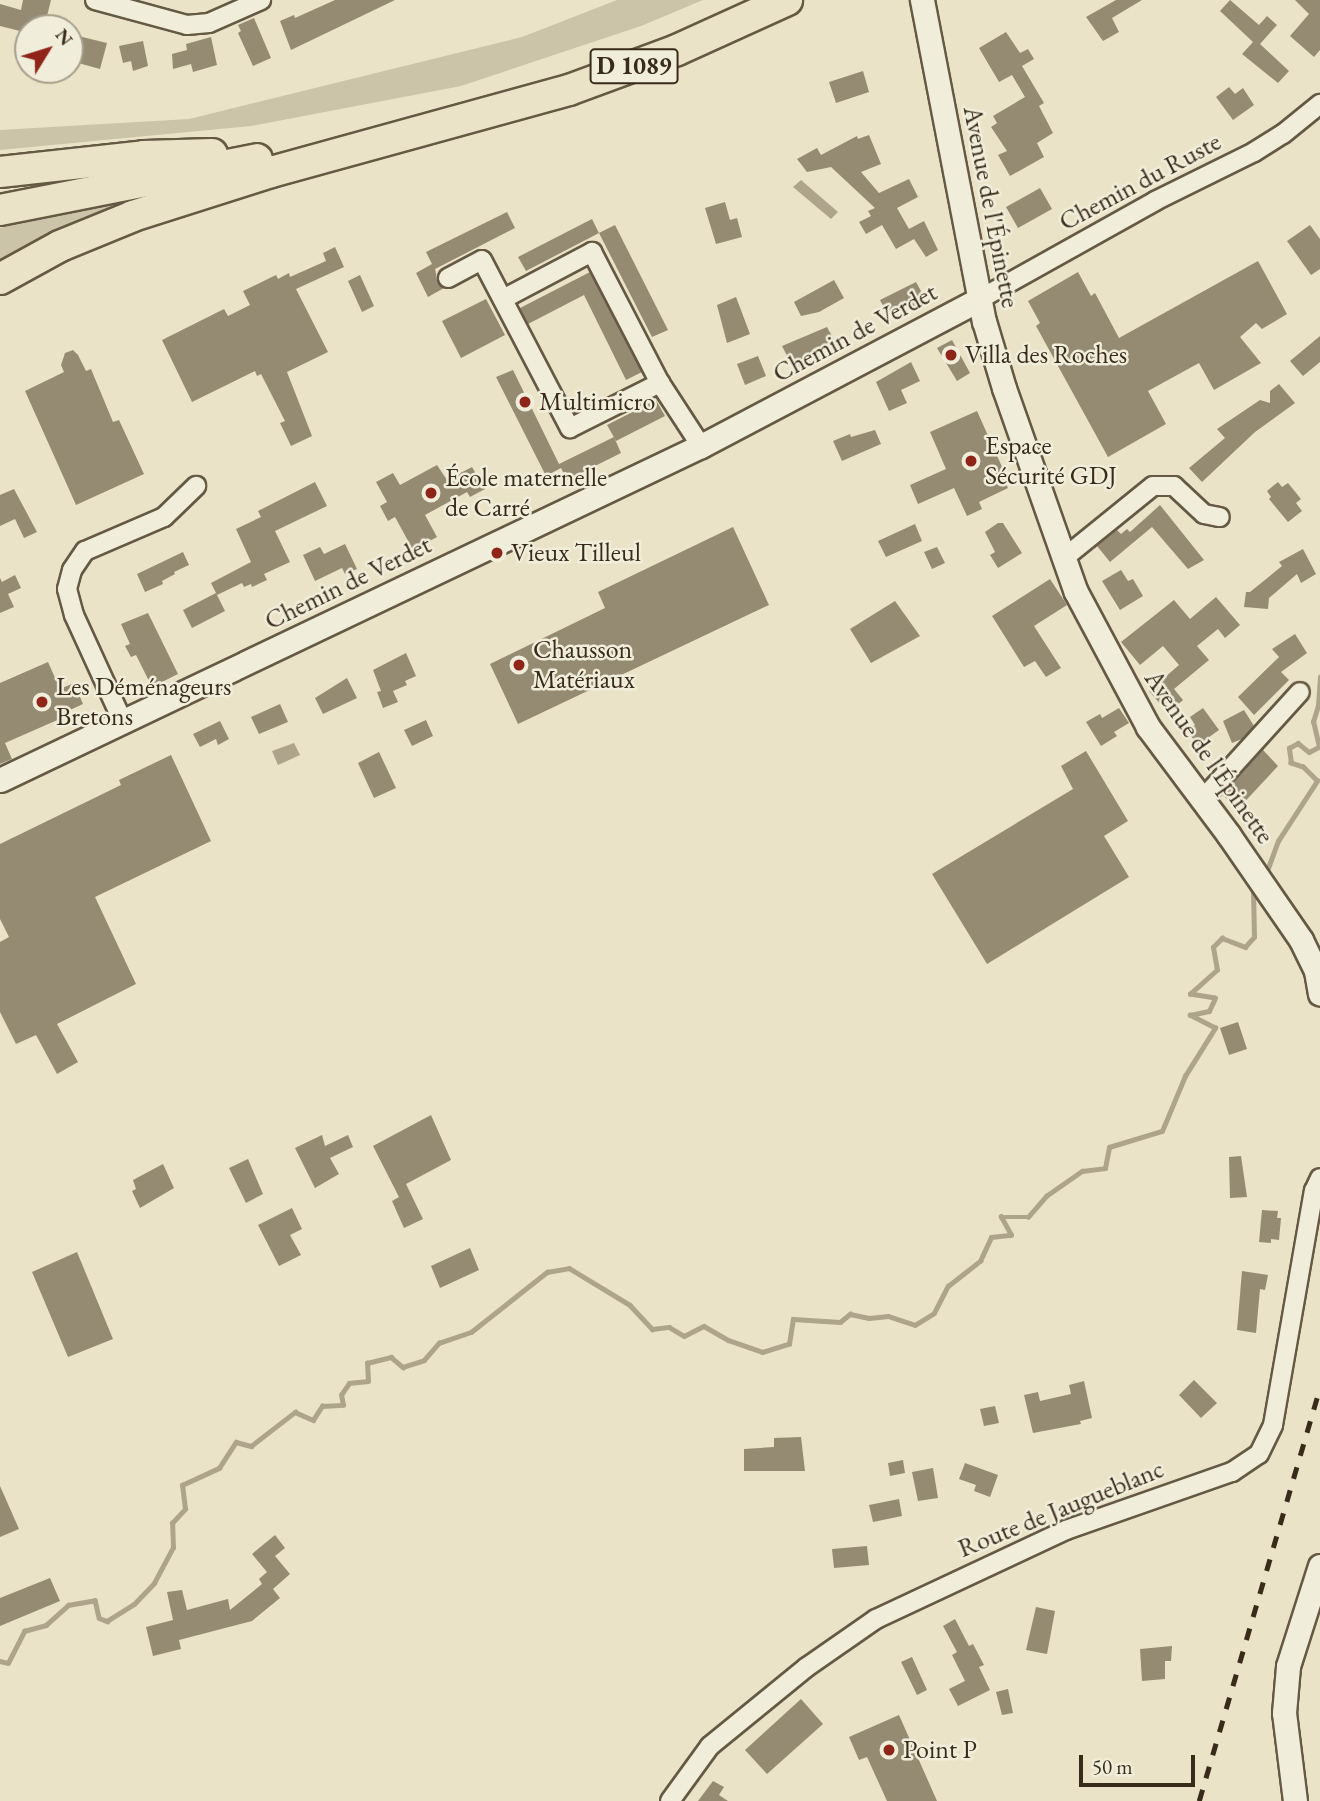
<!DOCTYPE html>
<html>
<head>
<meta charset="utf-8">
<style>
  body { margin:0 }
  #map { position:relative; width:1320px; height:1801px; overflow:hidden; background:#eae3c7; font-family:"EB Garamond",serif }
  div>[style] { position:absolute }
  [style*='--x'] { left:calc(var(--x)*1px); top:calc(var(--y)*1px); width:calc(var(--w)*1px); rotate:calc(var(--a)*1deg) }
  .green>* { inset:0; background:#ccc4a9 }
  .water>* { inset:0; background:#aea48c }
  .stream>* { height:4.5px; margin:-2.25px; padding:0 2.25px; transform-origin:2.25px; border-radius:2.25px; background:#aea48c }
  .building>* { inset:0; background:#958b73 }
  .roads { filter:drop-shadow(2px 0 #655944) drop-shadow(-2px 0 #655944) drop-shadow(0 2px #655944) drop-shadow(0 -2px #655944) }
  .minor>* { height:18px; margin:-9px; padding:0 9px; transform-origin:9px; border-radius:9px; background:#f1eddb }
  .tertiary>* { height:23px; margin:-11.5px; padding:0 11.5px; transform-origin:11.5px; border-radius:11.5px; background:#f1eddb }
  .trunk>* { height:30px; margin:-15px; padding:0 15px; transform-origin:15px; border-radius:15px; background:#eae3c7 }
  .rail>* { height:4.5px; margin-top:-2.25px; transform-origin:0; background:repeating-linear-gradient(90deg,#392b19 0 12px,transparent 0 24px) }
  .dots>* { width:19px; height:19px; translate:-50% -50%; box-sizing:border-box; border:4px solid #f1eddb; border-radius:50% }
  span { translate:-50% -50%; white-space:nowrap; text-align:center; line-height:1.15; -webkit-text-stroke:5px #f1eddb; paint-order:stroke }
  .shield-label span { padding:2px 5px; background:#f1eddb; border:2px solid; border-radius:5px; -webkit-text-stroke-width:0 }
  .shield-label { font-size:24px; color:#392b19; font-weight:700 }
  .street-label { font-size:26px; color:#392b19 }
  .poi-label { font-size:26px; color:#392b19 }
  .left { translate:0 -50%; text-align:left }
  .north { position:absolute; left:14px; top:14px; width:70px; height:70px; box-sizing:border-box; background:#f1eddb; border:2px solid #a79f8d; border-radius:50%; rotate:52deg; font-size:19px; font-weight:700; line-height:28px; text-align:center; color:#392b19 }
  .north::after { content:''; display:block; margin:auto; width:24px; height:32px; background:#8f2418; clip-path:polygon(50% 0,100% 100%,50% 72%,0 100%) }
  .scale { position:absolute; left:1079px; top:1755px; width:116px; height:32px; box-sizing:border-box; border:4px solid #392b19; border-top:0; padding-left:9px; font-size:21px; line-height:24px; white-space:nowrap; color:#392b19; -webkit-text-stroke:5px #f1eddb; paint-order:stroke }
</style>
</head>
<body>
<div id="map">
  <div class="green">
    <i style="clip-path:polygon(617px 0,703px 0,641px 26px,461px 86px,251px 126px,0 150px,0 130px,189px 119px,522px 37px)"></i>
    <i style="clip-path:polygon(129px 194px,132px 205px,0 271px,0 228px)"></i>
  </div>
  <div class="water">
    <i style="clip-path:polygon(801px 180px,838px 212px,831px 219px,793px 187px)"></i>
    <i style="clip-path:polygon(294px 743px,300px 755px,278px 765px,272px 751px)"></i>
  </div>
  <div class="stream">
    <i style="--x:1267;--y:871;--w:32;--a:-70"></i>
    <i style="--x:1278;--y:841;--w:72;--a:-57"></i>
    <i style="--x:1317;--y:781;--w:20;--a:-135"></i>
    <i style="--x:1303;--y:767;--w:13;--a:-162"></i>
    <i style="--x:1291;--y:763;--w:15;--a:-98"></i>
    <i style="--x:1289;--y:748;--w:10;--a:-29"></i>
    <i style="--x:1298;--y:743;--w:14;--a:39"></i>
    <i style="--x:1309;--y:752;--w:11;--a:-27"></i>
    <i style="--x:1319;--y:747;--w:26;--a:-103"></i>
    <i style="--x:1313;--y:722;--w:17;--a:-73"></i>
    <i style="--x:1318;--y:706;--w:29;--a:-86"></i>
    <i style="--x:0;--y:1661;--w:8;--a:14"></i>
    <i style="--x:8;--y:1663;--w:36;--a:-63"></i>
    <i style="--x:24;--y:1631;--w:23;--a:-15"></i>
    <i style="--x:46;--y:1625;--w:30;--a:-42"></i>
    <i style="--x:68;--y:1605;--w:27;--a:-10"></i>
    <i style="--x:95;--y:1600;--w:18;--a:77"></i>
    <i style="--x:99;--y:1618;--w:9;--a:21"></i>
    <i style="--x:107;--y:1621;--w:32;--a:-32"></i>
    <i style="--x:134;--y:1604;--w:29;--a:-46"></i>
    <i style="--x:154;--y:1583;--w:40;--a:-62"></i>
    <i style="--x:173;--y:1548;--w:25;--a:-92"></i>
    <i style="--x:172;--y:1523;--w:19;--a:-47"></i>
    <i style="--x:185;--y:1509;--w:24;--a:-97"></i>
    <i style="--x:182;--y:1485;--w:41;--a:-24.7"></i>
    <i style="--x:219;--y:1468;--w:31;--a:-57"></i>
    <i style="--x:236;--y:1442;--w:16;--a:15"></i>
    <i style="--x:251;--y:1446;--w:56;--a:-37.7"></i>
    <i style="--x:295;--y:1412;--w:20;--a:24"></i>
    <i style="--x:313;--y:1420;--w:17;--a:-57"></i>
    <i style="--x:322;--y:1406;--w:21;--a:-3"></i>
    <i style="--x:343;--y:1405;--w:10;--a:-101"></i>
    <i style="--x:341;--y:1395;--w:14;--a:-56"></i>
    <i style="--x:349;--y:1383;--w:19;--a:-6"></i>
    <i style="--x:368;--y:1381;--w:18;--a:-93"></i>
    <i style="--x:367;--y:1363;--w:25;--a:-14"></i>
    <i style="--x:391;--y:1357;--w:16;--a:40"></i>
    <i style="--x:403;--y:1367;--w:22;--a:-18"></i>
    <i style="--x:424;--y:1360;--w:23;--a:-49"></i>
    <i style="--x:439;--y:1343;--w:34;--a:-19"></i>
    <i style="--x:471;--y:1332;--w:97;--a:-38.3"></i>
    <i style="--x:547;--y:1272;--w:22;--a:-10"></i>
    <i style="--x:569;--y:1268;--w:71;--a:31.2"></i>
    <i style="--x:630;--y:1305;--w:33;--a:47"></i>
    <i style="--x:652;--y:1329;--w:17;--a:-7"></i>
    <i style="--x:669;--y:1327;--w:17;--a:31"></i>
    <i style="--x:684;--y:1336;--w:22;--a:-27"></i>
    <i style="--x:704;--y:1326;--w:28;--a:30"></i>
    <i style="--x:728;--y:1340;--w:36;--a:19"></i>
    <i style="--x:762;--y:1352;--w:28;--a:-17"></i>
    <i style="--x:789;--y:1344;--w:25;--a:-81"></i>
    <i style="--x:793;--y:1319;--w:47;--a:3.7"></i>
    <i style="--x:840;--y:1322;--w:13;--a:-39"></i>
    <i style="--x:850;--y:1314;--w:19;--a:12"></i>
    <i style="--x:869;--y:1318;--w:19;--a:-6"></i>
    <i style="--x:888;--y:1316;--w:28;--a:18"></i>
    <i style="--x:915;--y:1325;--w:22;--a:-32"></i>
    <i style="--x:934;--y:1313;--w:30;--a:-63"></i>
    <i style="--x:948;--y:1286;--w:41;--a:-38"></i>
    <i style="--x:980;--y:1261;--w:26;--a:-65"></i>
    <i style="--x:991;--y:1237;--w:20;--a:-6"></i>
    <i style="--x:1011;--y:1235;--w:21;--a:-119"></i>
    <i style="--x:1001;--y:1217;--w:27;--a:0"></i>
    <i style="--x:1028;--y:1217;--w:28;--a:-49"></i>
    <i style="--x:1046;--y:1196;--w:44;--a:-34.8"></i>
    <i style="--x:1082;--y:1171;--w:23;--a:-7"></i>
    <i style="--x:1105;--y:1168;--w:21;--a:-79"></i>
    <i style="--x:1109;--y:1147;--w:55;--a:-16.8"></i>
    <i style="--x:1162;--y:1131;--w:60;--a:-67.3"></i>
    <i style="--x:1185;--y:1076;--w:57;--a:-58"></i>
    <i style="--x:1215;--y:1028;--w:28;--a:-153"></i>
    <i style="--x:1190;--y:1015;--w:19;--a:-12"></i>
    <i style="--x:1209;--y:1011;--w:14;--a:-65"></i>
    <i style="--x:1215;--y:998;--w:25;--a:-171"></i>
    <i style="--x:1190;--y:994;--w:36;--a:-42"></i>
    <i style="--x:1217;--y:970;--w:23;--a:-100"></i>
    <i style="--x:1213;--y:947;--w:13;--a:-45"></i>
    <i style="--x:1222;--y:938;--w:25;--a:21"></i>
    <i style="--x:1245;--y:947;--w:13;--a:-48"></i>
    <i style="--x:1254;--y:937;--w:47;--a:-91.2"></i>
  </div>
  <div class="building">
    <i style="clip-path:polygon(23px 0,51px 0,44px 28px,28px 28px,28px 33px,0 26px,0 4px,21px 10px)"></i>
    <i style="clip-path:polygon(335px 0,395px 0,291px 50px,280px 21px,294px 15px,295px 18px)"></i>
    <i style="clip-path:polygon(1116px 0,1142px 0,1112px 18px,1119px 32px,1103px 41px,1086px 17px)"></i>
    <i style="clip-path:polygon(1230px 0,1259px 25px,1267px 16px,1277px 25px,1260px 44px,1289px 71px,1278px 83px,1242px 54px,1253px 42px,1220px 11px)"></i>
    <i style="clip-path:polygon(1295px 0,1320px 0,1320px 50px,1314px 57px,1290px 36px,1309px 14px)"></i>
    <i style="clip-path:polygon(254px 18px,271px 58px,253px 66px,238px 33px,241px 31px,238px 25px)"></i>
    <i style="clip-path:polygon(1006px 32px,1020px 53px,1028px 49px,1034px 59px,1022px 66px,1044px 103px,1039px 106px,1053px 133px,1037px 143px,1044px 157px,1010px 176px,998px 155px,1007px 151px,991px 127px,997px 123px,993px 116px,1025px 97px,1012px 75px,999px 82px,979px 48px)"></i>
    <i style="clip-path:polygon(70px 34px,107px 43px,100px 69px,71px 61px)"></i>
    <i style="clip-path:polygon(211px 37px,217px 65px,193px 72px,191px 64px,173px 69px,172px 54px,187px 50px,186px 44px)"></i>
    <i style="clip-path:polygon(143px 41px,148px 66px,133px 71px,131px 61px,123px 63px,119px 46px)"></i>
    <i style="clip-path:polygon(863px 71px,869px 92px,836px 103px,829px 82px)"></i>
    <i style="clip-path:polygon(1229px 87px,1235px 94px,1243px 88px,1254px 105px,1233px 120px,1216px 97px)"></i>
    <i style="clip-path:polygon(869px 135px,881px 164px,861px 172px,879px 193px,909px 179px,918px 197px,897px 208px,909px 229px,924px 221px,938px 250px,926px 257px,914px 239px,896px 249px,882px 225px,866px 234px,859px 222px,871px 216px,868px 211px,875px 208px,831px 167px,807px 172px,797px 159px,817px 148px,821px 155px,857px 136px,858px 139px)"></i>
    <i style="clip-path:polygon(1040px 188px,1052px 209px,1018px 228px,1006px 207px)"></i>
    <i style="clip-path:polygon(725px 202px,730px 220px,737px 218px,742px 237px,716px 244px,705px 208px)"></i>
    <i style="clip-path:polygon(507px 212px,515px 228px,435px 269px,438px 283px,444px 288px,428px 297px,416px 273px,432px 264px,426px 252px)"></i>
    <i style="clip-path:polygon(592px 219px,599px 233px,526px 271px,518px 257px)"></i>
    <i style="clip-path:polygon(615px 225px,668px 330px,652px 337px,599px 233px)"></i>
    <i style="clip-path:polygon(1310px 225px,1320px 239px,1320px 269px,1311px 275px,1287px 241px)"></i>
    <i style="clip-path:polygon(335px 247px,344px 267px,296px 289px,328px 352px,287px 372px,312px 436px,291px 446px,280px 423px,285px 421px,261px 374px,257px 376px,255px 371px,192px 402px,162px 340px,224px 309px,228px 316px,250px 305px,243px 291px,276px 275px,278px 279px,289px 273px,290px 277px,326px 261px,323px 253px)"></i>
    <i style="clip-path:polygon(1258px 261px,1287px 314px,1262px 329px,1256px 323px,1240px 337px,1261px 363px,1214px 390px,1199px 363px,1148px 391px,1166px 424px,1108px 457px,1036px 326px,1040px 323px,1028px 301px,1078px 272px,1091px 296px,1095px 293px,1119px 338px)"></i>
    <i style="clip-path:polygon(590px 272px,642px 372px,626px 380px,584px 295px,528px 324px,520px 308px)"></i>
    <i style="clip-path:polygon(360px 275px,374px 306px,362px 312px,348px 281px)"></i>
    <i style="clip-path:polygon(834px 280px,844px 298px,819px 312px,801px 316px,794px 302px)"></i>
    <i style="clip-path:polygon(916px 282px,927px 302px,912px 309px,909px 305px,888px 315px,880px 300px)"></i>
    <i style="clip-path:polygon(736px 297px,750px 334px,727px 343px,717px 305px)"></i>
    <i style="clip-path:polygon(486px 299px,505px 335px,461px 358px,442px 321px)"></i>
    <i style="clip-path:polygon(827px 327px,838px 347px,795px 371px,782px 346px)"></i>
    <i style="clip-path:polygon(1320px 336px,1320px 362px,1303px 376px,1290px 361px)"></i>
    <i style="clip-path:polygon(952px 340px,970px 373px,957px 381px,937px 348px)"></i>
    <i style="clip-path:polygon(73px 350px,78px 355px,86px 371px,91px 369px,113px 422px,119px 420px,144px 474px,76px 505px,25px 391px,64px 372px,61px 365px,65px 353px)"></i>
    <i style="clip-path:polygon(758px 356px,766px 376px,745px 385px,737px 364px)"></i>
    <i style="clip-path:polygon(911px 362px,920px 381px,901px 390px,907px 403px,889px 411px,876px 382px)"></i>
    <i style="clip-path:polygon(513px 370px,559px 464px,614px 437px,621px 453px,567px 480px,561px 468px,546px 476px,496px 377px)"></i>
    <i style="clip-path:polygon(1279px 384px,1295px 403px,1255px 432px,1202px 482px,1189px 468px,1225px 438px,1217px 429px,1260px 400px,1270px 403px,1270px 391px)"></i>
    <i style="clip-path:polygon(656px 400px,665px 416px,616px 441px,607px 425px)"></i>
    <i style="clip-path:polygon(977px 411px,1003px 469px,1000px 471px,1008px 488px,979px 502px,982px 509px,967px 516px,954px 488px,918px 504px,910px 485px,946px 469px,930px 432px)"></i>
    <i style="clip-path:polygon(875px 430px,881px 444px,842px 461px,833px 441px,850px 434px,851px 437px)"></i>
    <i style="clip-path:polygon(437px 465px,447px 480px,472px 467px,485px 489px,470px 497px,467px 492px,425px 515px,437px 537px,413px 550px,395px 517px,388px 521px,380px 506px,387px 502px,376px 482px,393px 473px,400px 485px)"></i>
    <i style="clip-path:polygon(315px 482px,327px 506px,275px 531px,290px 562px,264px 574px,267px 580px,252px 587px,251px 584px,244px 587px,242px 583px,217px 595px,211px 583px,251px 562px,236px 529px,261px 517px,258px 511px)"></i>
    <i style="clip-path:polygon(1278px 482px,1282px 487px,1288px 483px,1301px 499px,1296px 503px,1302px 511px,1288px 522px,1269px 499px,1271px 497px,1267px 491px)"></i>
    <i style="clip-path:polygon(14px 489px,37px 532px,24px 538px,15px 519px,0 526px,0 495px)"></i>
    <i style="clip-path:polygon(1160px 505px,1204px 560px,1188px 569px,1152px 527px,1110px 562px,1097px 546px,1117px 530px,1121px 534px,1127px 529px,1130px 532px)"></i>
    <i style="clip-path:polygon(998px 523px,1003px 523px,1022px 553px,998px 568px,990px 555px,995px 552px,985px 532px)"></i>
    <i style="clip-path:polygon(915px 524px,922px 541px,886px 557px,878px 541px)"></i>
    <i style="clip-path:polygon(733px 527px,769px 605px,518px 724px,490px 664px,605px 608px,598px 592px)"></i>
    <i style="clip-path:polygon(345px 544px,357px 569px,345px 574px,342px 568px,315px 581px,303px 555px,320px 547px,324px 554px)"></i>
    <i style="clip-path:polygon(937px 547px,945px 563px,932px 569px,924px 552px)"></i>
    <i style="clip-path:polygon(1303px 549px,1316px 574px,1301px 583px,1297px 574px,1269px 598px,1268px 609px,1244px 607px,1246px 592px,1250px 592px,1282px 566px,1279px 562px)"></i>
    <i style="clip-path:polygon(183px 552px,189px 565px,174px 572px,175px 574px,162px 581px,163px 584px,145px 592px,137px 574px)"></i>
    <i style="clip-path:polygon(1121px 570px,1128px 581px,1133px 579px,1143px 596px,1120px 610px,1102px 581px)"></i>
    <i style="clip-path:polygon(15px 575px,21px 588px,8px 594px,14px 607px,0 613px,0 578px,2px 582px)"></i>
    <i style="clip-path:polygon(1050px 579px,1067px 605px,1034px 626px,1061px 668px,1046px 677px,1035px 661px,1024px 667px,992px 616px)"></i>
    <i style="clip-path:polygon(216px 593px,225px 611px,192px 628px,183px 610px)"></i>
    <i style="clip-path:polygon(1216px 597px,1240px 625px,1225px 638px,1218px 629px,1197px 646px,1209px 660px,1174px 689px,1183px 700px,1168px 713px,1149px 691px,1179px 665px,1163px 646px,1140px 665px,1121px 642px,1174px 600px,1190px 619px)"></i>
    <i style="clip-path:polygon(895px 601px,920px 636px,871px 663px,850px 629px)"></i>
    <i style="clip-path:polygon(148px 613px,178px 674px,152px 687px,136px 655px,131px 657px,125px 646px,130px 644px,121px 624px)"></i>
    <i style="clip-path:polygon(1295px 634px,1307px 653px,1281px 672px,1289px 680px,1254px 715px,1238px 697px,1279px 657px,1272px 649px)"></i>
    <i style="clip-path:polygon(406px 653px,416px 676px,405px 681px,407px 685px,393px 691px,398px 702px,383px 708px,377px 692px,381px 691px,373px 670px)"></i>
    <i style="clip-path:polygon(48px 662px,60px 689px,74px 683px,83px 704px,70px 710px,71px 714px,5px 743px,12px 759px,0 764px,0 683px)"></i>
    <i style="clip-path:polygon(347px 678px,357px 698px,323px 714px,315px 698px)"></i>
    <i style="clip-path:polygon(280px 704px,288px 722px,259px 734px,251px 717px)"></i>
    <i style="clip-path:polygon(1119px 708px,1129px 723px,1114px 732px,1117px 736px,1101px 746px,1086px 722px,1100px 714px,1102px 718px)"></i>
    <i style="clip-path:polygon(1203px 708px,1219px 730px,1198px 745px,1187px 731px,1195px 725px,1190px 717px)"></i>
    <i style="clip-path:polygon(1244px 710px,1254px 726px,1242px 739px,1232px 743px,1223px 721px)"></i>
    <i style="clip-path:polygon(426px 720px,433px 736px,412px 746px,404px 730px)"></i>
    <i style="clip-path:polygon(220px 721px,229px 739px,218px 745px,216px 739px,200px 747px,193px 734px)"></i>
    <i style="clip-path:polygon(1263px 750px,1278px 766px,1237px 810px,1222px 794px)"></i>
    <i style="clip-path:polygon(1086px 751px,1128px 821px,1104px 836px,1129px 877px,987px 964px,932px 874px,1073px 789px,1061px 766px)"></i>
    <i style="clip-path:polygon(379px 752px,396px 788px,374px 798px,358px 763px)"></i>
    <i style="clip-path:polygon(171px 755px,211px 841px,95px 897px,136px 984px,57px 1024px,78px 1062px,57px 1074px,36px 1035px,16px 1044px,0 1012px,0 942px,9px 937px,0 919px,0 844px,121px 785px,119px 780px)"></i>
    <i style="clip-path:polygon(1238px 1022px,1247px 1049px,1229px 1055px,1220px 1028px)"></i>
    <i style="clip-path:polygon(431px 1115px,451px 1160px,406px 1184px,423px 1219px,404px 1228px,392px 1201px,399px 1197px,373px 1146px)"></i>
    <i style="clip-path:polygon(322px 1135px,325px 1146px,348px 1135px,353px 1147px,330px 1158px,339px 1174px,315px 1188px,295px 1148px)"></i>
    <i style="clip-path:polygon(1241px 1156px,1247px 1197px,1230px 1198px,1229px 1157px)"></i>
    <i style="clip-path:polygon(248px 1159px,263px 1194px,246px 1203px,229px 1168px)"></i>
    <i style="clip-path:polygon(163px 1164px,174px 1188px,140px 1208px,132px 1191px,136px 1189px,133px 1180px)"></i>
    <i style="clip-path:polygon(292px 1208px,302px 1229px,290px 1235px,301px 1255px,279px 1266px,258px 1225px)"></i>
    <i style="clip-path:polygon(1262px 1210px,1278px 1211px,1277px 1218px,1281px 1218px,1279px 1240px,1271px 1239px,1271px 1243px,1259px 1242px)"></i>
    <i style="clip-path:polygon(470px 1248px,479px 1270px,440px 1288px,431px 1266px)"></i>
    <i style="clip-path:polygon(77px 1252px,113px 1339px,68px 1357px,32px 1272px)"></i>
    <i style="clip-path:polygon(1242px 1271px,1268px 1275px,1265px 1290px,1260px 1289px,1256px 1333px,1237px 1330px)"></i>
    <i style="clip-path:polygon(1194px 1380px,1217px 1403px,1201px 1418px,1179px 1395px)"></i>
    <i style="clip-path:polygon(1084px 1381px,1092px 1418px,1080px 1421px,1081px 1424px,1033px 1433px,1024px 1395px,1038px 1392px,1040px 1401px,1071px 1394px,1069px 1385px)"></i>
    <i style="clip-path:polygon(995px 1406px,999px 1423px,984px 1426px,980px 1409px)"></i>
    <i style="clip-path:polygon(801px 1437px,805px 1471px,744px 1471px,744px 1449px,774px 1447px,774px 1438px)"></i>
    <i style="clip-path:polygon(903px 1460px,905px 1473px,890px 1476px,888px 1463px)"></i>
    <i style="clip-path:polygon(965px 1463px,998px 1475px,990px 1497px,974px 1491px,976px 1485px,959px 1479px)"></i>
    <i style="clip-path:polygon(933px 1468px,938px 1498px,918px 1501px,912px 1472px)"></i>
    <i style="clip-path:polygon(0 1486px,19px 1529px,0 1537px)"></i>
    <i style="clip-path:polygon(899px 1499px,902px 1516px,873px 1522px,869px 1505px)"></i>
    <i style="clip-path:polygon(275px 1535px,285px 1548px,275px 1556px,290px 1574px,273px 1589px,280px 1598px,252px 1621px,179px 1640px,181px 1649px,153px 1656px,146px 1627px,173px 1620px,167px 1592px,182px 1590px,187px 1610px,228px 1599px,230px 1610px,262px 1584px,259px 1579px,267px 1572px,252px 1554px)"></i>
    <i style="clip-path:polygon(867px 1546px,869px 1565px,834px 1568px,832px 1549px)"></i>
    <i style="clip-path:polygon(50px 1578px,60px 1601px,0 1626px,0 1598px)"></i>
    <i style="clip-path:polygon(1036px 1607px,1055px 1611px,1047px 1654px,1026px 1650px)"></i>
    <i style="clip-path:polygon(955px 1619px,969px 1646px,973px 1644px,984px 1665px,979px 1667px,990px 1690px,958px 1706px,949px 1689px,965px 1681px,952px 1655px,957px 1652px,943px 1626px)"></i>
    <i style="clip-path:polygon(1172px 1646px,1171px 1661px,1165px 1661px,1165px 1679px,1142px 1681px,1140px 1649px)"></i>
    <i style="clip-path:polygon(912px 1657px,927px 1690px,917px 1695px,901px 1662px)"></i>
    <i style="clip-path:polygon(1008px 1689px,1013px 1713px,1002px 1715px,996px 1692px)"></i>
    <i style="clip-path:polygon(801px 1699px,823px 1724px,767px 1774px,745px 1750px)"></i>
    <i style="clip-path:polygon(899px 1715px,937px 1801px,887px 1801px,867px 1757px,859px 1760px,849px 1737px)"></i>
    <i style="clip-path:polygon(713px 1781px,724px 1787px,719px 1795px,728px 1801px,698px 1801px)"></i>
  </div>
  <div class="roads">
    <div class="minor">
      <i style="--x:95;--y:0;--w:95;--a:15.2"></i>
      <i style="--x:187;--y:25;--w:22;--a:-5"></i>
      <i style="--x:209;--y:23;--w:57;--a:-23.9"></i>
      <i style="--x:448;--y:278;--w:38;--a:-28"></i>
      <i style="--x:482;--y:260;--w:190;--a:62.4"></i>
      <i style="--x:570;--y:428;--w:101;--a:-26.6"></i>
      <i style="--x:503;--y:299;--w:101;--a:-27.8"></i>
      <i style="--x:592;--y:252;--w:148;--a:62.6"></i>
      <i style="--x:660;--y:383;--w:75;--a:56.9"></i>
      <i style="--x:980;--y:299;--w:201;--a:-29.2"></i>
      <i style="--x:1155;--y:201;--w:110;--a:-26.3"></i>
      <i style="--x:1254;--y:152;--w:34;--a:-32"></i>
      <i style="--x:1283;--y:134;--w:48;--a:-39"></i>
      <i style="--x:1064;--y:558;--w:114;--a:-39"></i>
      <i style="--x:1153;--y:486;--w:21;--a:0"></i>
      <i style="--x:1174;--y:486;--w:41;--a:43"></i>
      <i style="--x:1204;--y:514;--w:16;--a:11"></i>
      <i style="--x:123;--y:722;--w:118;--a:-114.6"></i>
      <i style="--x:74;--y:615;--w:27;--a:-105"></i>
      <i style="--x:67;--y:589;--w:20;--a:-75"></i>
      <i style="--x:72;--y:570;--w:23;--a:-56"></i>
      <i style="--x:85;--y:551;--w:86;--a:-23.3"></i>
      <i style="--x:164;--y:517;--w:45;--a:-44.1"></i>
      <i style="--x:1201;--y:801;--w:147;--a:-47.8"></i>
      <i style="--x:670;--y:1801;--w:68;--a:-54"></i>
      <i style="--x:710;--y:1746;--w:125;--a:-39.2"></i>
      <i style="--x:807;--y:1667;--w:84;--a:-34.8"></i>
      <i style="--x:876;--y:1619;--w:210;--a:-25.1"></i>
      <i style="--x:1066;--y:1530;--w:176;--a:-19.3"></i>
      <i style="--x:1232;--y:1472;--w:32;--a:-34"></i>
      <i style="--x:1259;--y:1454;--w:32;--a:-64"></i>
      <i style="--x:1273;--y:1425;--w:238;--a:-80.1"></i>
      <i style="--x:1314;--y:1191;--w:14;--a:-65"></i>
    </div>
    <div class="tertiary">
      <i style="--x:922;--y:0;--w:327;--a:79.1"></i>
      <i style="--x:984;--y:321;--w:70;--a:73.4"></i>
      <i style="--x:1004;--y:388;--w:216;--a:70.6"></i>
      <i style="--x:1076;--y:592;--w:153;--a:61.9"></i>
      <i style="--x:1148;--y:727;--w:134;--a:53.2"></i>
      <i style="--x:1228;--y:834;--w:129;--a:55.4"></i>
      <i style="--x:1301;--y:940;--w:34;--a:64"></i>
      <i style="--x:1316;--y:971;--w:23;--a:80"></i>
      <i style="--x:0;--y:780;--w:777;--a:-25.48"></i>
      <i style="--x:701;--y:446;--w:315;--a:-27.8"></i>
      <i style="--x:1295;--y:1801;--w:89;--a:-97.1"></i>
      <i style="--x:1284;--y:1713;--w:47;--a:-85.1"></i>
      <i style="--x:1288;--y:1666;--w:105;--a:-72.3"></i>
    </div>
    <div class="trunk">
      <i style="--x:0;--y:172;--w:145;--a:-6.3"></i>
      <i style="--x:144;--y:156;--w:68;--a:-1.7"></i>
      <i style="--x:0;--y:210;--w:262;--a:-11.2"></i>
      <i style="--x:0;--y:279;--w:68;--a:-28.8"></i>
      <i style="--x:60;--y:246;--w:79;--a:-22.3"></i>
      <i style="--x:133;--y:216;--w:145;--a:-17.7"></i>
      <i style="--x:271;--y:172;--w:309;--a:-15.4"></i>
      <i style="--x:569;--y:90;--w:115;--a:-20.3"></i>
      <i style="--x:677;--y:50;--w:121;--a:-24.4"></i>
    </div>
  </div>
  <div class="rail">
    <i style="--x:1199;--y:1801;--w:432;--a:-73.7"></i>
  </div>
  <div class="dots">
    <i style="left:951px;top:355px;background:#8f2418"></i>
    <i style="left:525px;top:402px;background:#8f2418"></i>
    <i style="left:971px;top:461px;background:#8f2418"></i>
    <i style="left:431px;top:493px;background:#8f2418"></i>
    <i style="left:497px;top:553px;background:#8f2418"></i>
    <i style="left:519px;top:665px;background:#8f2418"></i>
    <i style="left:42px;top:702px;background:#8f2418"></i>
    <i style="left:889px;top:1750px;background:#8f2418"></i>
  </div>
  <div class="shield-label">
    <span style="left:634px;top:66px">D 1089</span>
  </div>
  <div class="street-label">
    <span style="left:1140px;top:182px;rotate:-28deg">Chemin du Ruste</span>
    <span style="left:991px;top:207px;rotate:79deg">Avenue de l'Épinette</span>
    <span style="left:855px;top:333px;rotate:-28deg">Chemin de Verdet</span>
    <span style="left:348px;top:583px;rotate:-26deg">Chemin de Verdet</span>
    <span style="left:1209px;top:757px;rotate:55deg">Avenue de l'Épinette</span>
    <span style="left:1061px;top:1509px;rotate:-22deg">Route de Jaugueblanc</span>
  </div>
  <div class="poi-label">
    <span class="left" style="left:965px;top:355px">Villa des Roches</span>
    <span class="left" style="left:539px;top:402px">Multimicro</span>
    <span class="left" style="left:985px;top:461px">Espace<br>Sécurité GDJ</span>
    <span class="left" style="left:445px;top:493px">École maternelle<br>de Carré</span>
    <span class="left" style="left:511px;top:553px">Vieux Tilleul</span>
    <span class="left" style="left:533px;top:665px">Chausson<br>Matériaux</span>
    <span class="left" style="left:56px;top:702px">Les Déménageurs<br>Bretons</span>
    <span class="left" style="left:903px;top:1750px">Point P</span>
  </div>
  <div class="north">N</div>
  <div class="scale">50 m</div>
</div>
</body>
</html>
